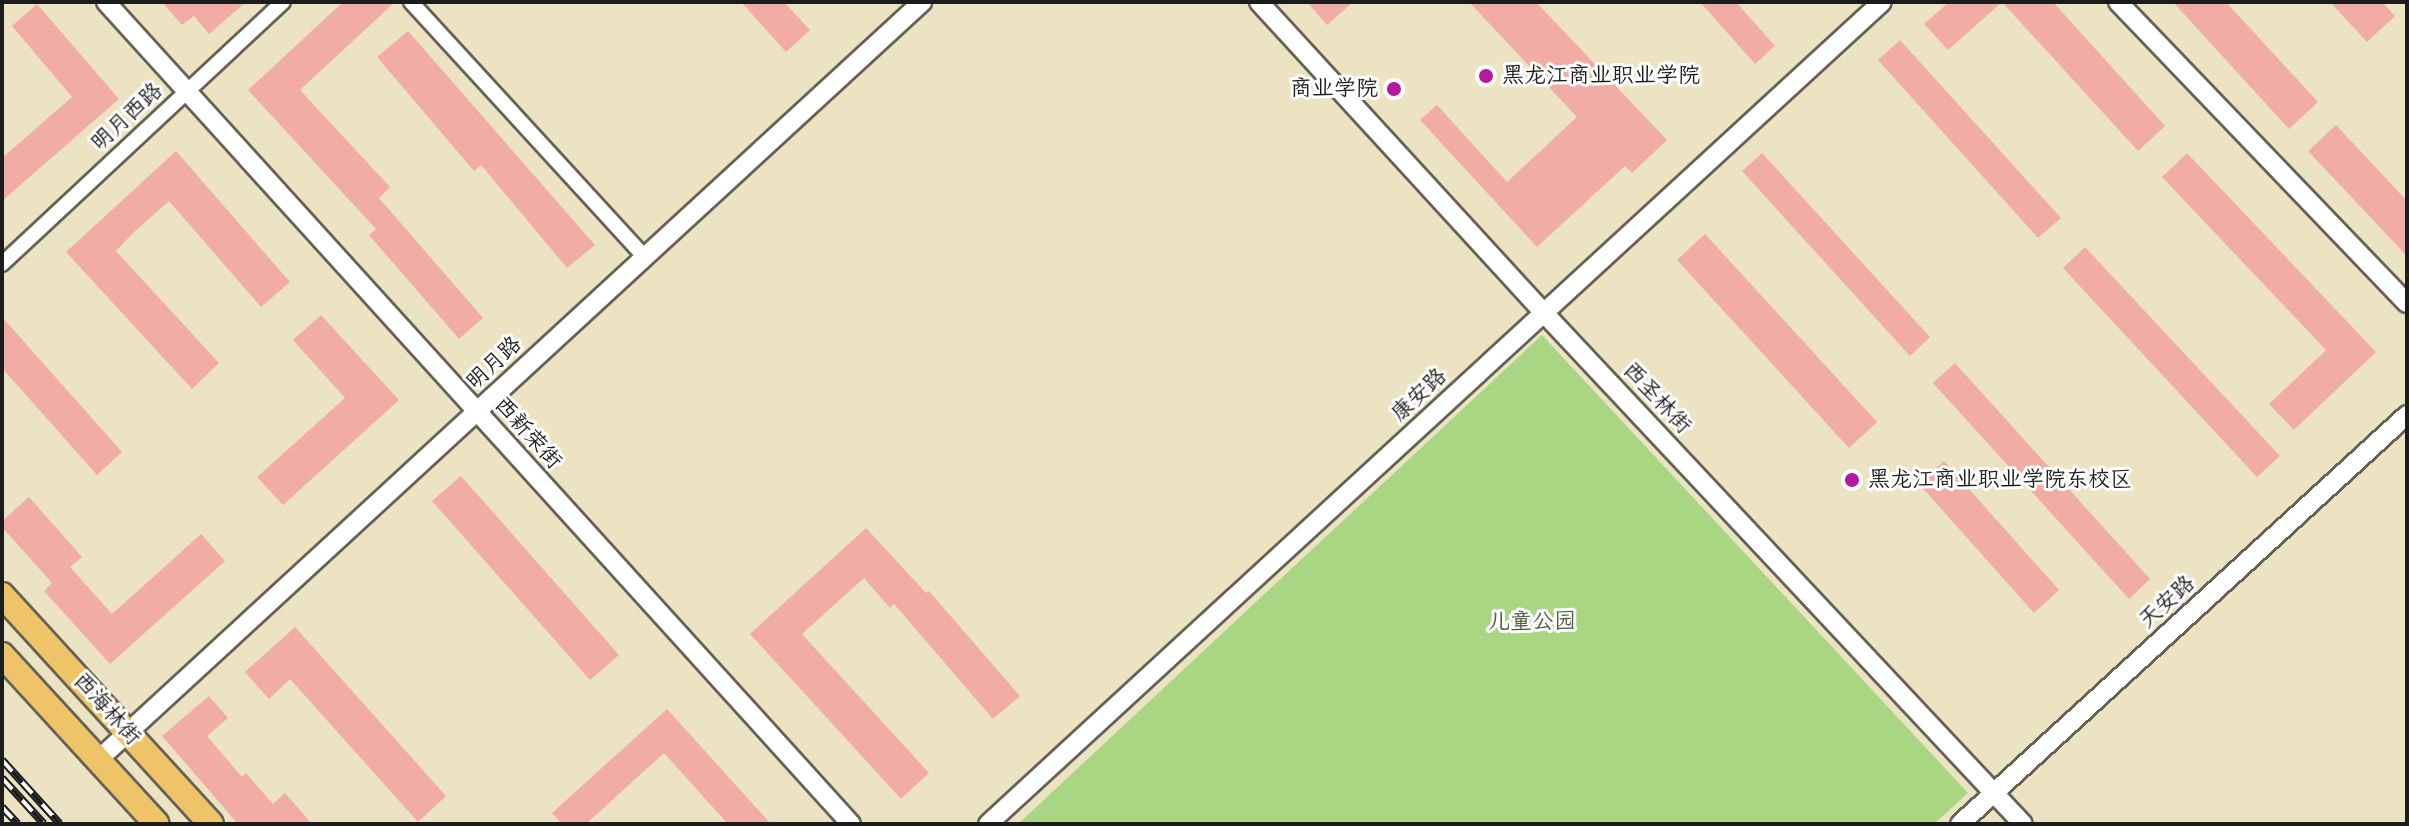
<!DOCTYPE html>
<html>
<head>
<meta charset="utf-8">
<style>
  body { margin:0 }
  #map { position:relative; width:2409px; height:826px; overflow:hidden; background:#ece3c3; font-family:"Balsamiq Sans","LXGW WenKai TC",sans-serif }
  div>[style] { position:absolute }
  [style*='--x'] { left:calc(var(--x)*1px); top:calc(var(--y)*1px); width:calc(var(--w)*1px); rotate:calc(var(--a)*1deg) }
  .green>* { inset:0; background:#a9d682 }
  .building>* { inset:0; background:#f2aca6 }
  .roads { filter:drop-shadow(2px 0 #656256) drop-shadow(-2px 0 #656256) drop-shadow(0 2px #656256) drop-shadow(0 -2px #656256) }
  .minor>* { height:14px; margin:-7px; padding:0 7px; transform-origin:7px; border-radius:7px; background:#fff }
  .tertiary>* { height:18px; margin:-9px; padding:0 9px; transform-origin:9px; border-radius:9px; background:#fff }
  .trunk>* { height:24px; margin:-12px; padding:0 12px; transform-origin:12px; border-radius:12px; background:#efc469 }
  .rail>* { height:8px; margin-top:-4px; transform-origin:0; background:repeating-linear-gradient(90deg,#fff 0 15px,#1c1c1c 0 30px); box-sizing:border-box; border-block:2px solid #1c1c1c }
  .dots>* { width:22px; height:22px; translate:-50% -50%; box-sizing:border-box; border:4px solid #fff; border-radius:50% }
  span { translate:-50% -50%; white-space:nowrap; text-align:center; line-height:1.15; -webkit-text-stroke:6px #fff; paint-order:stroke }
  .poi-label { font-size:22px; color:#1c1c1c }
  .left { translate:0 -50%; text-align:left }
  .right { translate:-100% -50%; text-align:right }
  .street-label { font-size:22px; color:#1c1c1c }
  .park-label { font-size:22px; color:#4d5d40 }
  .frame { position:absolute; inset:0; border:4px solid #1c1c1c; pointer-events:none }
</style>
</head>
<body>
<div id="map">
  <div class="green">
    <i style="clip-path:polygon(1542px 335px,1968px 793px,1934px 824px,1018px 824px)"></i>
  </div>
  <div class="building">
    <i style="clip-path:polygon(162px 2px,246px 2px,209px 34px,194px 16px,182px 25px)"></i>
    <i style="clip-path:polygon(343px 2px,395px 2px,300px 90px,390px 187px,379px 198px,483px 318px,459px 339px,369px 235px,376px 229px,248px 90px)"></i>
    <i style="clip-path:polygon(741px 2px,784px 2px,810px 30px,786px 52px)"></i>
    <i style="clip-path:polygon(1307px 2px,1353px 2px,1327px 25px)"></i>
    <i style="clip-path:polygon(1469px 2px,1536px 2px,1667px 140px,1632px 173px,1625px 166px,1537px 247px,1420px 120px,1437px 105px,1507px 182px,1577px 117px)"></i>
    <i style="clip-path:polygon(1700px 2px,1736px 2px,1775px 46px,1755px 64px)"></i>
    <i style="clip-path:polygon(1949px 2px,2002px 2px,1948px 50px,1924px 24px)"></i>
    <i style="clip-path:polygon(2002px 2px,2053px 2px,2165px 126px,2138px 151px)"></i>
    <i style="clip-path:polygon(2173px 2px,2226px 2px,2318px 102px,2289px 129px)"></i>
    <i style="clip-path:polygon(2330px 2px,2382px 2px,2395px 16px,2367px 42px)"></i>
    <i style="clip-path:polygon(37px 4px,119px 99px,2px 201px,2px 158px,72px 97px,12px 26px)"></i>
    <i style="clip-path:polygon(408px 31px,595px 245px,567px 268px,481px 165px,474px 171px,377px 57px)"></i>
    <i style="clip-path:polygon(1900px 40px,2061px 218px,2038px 238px,1878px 60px)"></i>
    <i style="clip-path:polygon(2336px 125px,2407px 201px,2407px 256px,2308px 151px)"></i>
    <i style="clip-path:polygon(176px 151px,290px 282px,261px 307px,169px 201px,133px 233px,116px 251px,219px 363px,192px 389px,66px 252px)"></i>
    <i style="clip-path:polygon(1762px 153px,1930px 337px,1910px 356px,1742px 171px)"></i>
    <i style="clip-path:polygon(2187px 153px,2376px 352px,2294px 430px,2269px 404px,2326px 350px,2162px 177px)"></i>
    <i style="clip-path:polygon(1705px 234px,1877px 422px,1849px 448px,1677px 260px)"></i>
    <i style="clip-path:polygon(2085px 247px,2280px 456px,2257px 477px,2063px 268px)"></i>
    <i style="clip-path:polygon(321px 315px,399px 400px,283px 505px,257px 477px,345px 398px,293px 340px)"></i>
    <i style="clip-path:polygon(2px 317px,122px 452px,97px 475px,2px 368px)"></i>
    <i style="clip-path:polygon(1955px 363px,2150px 579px,2129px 599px,1933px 383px)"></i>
    <i style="clip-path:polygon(1944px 461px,2059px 590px,2034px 613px,1919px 484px)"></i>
    <i style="clip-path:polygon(461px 476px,619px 655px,590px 680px,432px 501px)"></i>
    <i style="clip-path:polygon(29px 497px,82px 557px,70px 567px,112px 614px,201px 534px,225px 561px,110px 664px,44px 591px,52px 583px,2px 527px,2px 521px)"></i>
    <i style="clip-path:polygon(866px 528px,926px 593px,929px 591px,1020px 696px,993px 719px,894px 604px,890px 608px,864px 578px,802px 634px,929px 773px,901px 799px,750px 634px)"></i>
    <i style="clip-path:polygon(295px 627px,446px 796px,418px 822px,290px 679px,269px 699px,245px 672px)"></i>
    <i style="clip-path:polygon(209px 696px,228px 718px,207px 736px,242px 777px,246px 773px,273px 804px,285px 793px,312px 824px,238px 824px,162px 736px)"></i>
    <i style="clip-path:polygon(667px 709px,771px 824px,728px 824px,664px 753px,586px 824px,562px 824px,552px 813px)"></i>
  </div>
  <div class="roads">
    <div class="minor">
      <i style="--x:411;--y:2;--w:346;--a:47.5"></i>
      <i style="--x:2;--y:264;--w:384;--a:-43"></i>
    </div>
    <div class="tertiary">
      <i style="--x:106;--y:2;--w:1109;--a:47.81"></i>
      <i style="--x:1259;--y:2;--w:422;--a:47.5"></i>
      <i style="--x:1544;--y:313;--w:700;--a:46.85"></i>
      <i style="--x:2118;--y:2;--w:417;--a:46.2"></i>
      <i style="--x:98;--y:760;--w:1120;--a:-42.61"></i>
      <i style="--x:988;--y:824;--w:1214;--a:-42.6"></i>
      <i style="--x:1960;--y:824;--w:606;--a:-42.46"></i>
    </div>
    <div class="trunk">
      <i style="--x:2;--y:595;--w:310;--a:47.6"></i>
      <i style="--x:2;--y:655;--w:229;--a:47.5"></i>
    </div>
  </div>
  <div class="rail">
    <i style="--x:2;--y:760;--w:86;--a:47.8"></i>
    <i style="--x:2;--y:778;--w:62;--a:47.6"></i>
    <i style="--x:2;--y:807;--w:23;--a:47"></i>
  </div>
  <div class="dots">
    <i style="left:1486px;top:76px;background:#b5179e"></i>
    <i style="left:1394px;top:89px;background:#b5179e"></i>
    <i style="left:1852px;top:480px;background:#b5179e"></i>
  </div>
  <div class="poi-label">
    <span class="left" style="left:1502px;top:76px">黑龙江商业职业学院</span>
    <span class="right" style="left:1378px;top:89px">商业学院</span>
    <span class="left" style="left:1868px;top:480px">黑龙江商业职业学院东校区</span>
  </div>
  <div class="street-label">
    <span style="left:127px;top:117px;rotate:-43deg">明月西路</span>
    <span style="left:494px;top:363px;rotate:-43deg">明月路</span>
    <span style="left:1419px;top:395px;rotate:-43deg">康安路</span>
    <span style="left:1657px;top:398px;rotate:47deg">西圣林街</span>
    <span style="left:528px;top:433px;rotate:48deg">西新荣街</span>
    <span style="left:2167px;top:602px;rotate:-42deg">天安路</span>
    <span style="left:107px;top:709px;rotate:48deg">西海林街</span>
  </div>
  <div class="park-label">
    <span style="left:1532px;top:622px">儿童公园</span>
  </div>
  <div class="frame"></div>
</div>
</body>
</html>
